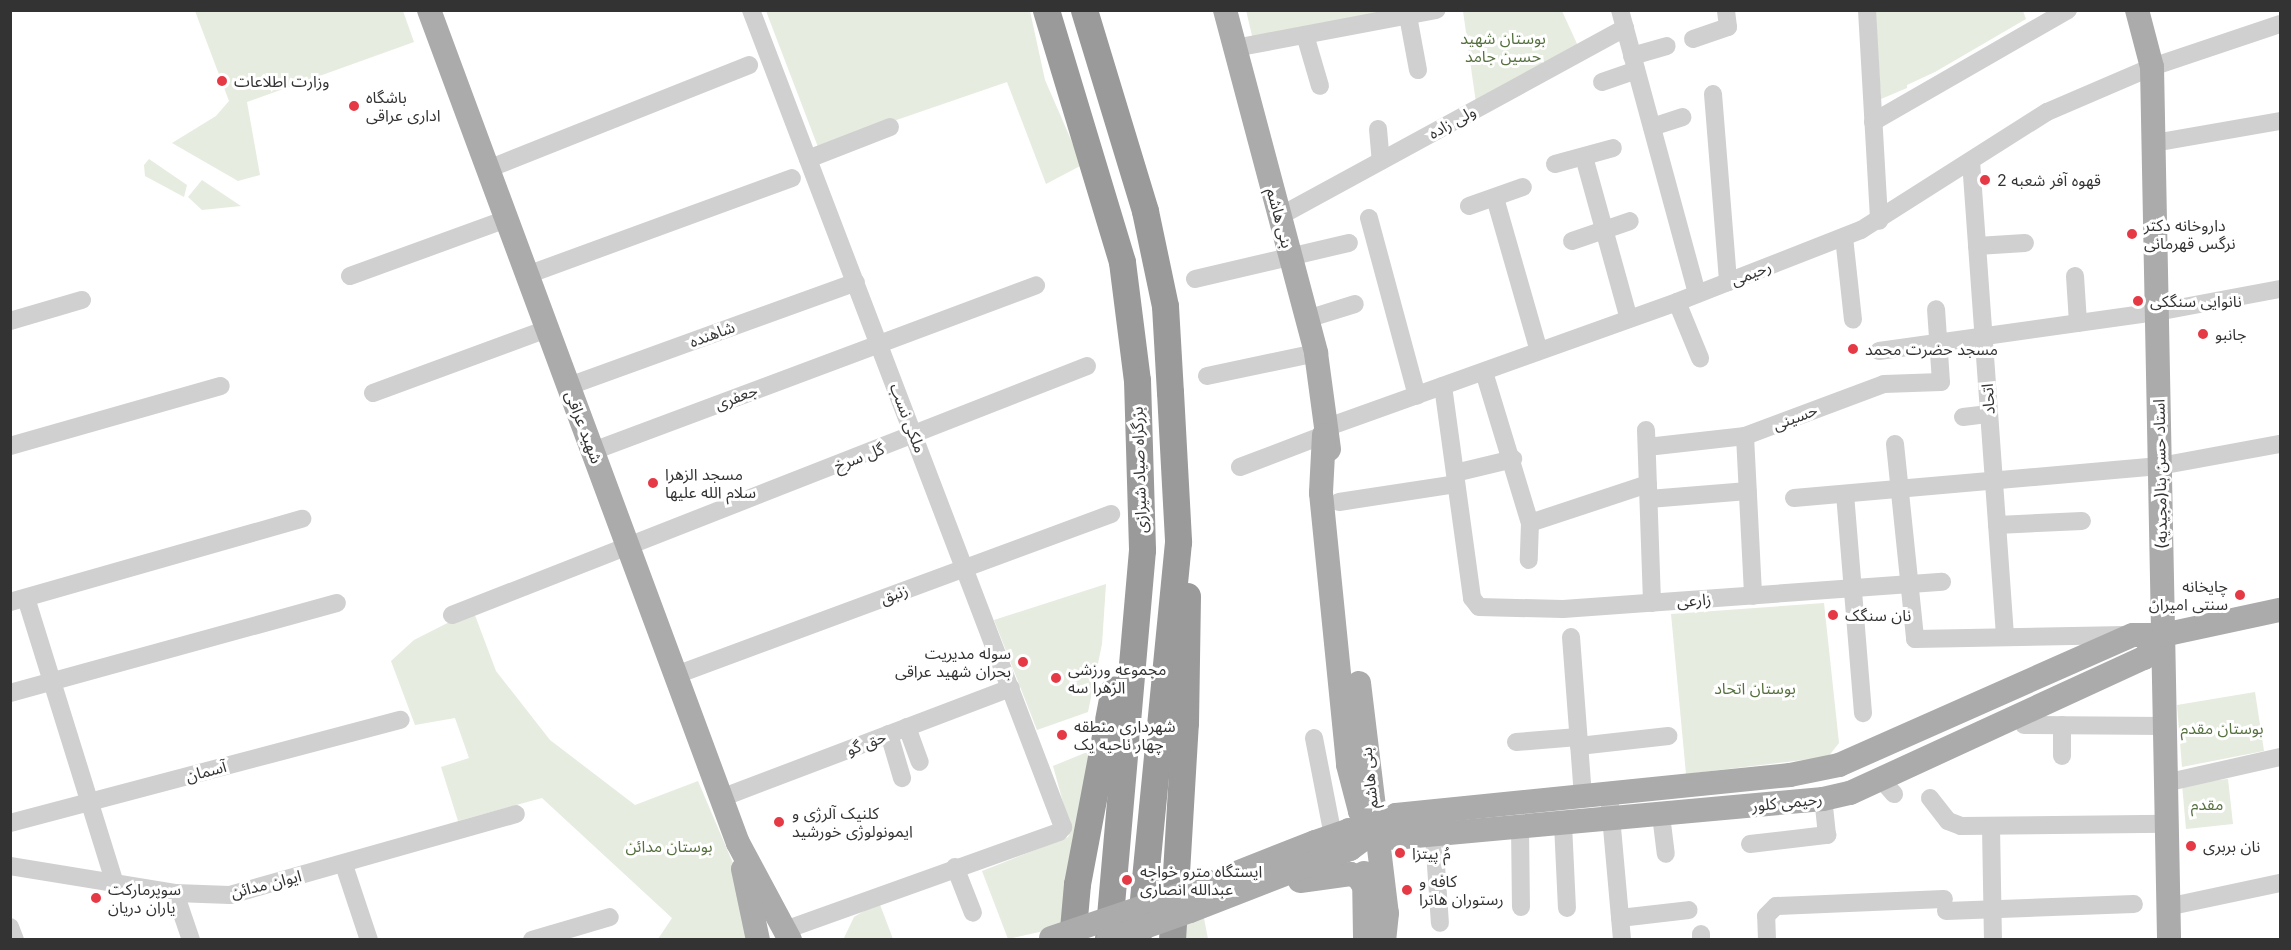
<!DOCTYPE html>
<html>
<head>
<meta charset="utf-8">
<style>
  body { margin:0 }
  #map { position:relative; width:2291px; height:950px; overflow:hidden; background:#fff; font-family:Inter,"Noto Sans Arabic",sans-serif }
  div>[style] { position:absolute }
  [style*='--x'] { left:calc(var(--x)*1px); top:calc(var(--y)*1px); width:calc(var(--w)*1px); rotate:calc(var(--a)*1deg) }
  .green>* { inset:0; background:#e6ecdf }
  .minor>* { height:18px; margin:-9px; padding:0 9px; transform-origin:9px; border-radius:9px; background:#d0d0d0 }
  .major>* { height:24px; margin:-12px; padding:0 12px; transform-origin:12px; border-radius:12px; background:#ababab }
  .highway>* { height:27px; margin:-13.5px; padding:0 13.5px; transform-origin:13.5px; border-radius:13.5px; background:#9a9a9a }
  .major-bridge>* { height:24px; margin:-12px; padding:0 12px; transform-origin:12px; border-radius:12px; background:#ababab }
  .dots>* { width:16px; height:16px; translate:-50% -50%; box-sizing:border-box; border:3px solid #fff; border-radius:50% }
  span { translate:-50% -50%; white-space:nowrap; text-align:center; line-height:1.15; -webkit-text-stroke:6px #fff; paint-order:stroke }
  .park-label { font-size:16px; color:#56703f }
  .poi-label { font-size:16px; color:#333 }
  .left { translate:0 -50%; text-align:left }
  .right { translate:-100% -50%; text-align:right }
  .street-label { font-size:16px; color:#333 }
  .frame { position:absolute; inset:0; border:12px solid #333; pointer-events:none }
</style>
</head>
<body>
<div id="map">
  <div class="green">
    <i style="clip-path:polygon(1246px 10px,1409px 11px,1253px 40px)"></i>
    <i style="clip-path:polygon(195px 11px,403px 11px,414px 42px,247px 102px,260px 175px,238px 181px,172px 143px,216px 116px,229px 101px)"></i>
    <i style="clip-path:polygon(766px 11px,1030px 11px,1045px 80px,1082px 165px,1046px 184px,1007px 82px,818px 147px)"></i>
    <i style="clip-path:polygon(1463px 11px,1562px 11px,1578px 46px,1476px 103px)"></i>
    <i style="clip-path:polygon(1875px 11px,2023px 11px,2026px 19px,1935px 72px,1907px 85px,1907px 88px,1881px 99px)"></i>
    <i style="clip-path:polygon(149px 159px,187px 185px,184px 197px,145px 176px,144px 165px)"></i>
    <i style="clip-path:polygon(202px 180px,241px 206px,202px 210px,188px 197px)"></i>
    <i style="clip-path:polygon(1106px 584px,1102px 644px,1088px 712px,1037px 730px,994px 620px)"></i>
    <i style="clip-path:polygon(1824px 603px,1839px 743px,1828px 757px,1686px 774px,1671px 614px)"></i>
    <i style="clip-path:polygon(473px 610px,496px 671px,550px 740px,635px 805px,698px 781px,741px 882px,753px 939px,658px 939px,672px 918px,542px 798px,458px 821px,441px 767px,469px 758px,455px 718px,415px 725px,391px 661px,414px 640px)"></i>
    <i style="clip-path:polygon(2255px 692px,2264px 751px,2182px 767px,2177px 705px)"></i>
    <i style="clip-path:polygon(1097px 748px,1066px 926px,1008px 939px,982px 871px,1068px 837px,1071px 831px,1053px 766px)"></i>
    <i style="clip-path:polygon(2228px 779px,2233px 824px,2186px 829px,2182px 784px)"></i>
    <i style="clip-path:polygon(879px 902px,893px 939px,843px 940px,854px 917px)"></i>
    <i style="clip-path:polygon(1203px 913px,1208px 939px,1178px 939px,1176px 923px)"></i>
  </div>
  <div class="minor">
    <i style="--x:751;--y:10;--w:875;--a:69.1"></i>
    <i style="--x:1063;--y:827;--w:6;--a:129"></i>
    <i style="--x:1059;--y:832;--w:291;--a:160.3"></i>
    <i style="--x:1620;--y:10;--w:294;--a:74.8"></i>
    <i style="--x:1867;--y:10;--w:211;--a:86.7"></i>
    <i style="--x:1408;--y:16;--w:55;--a:79.5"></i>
    <i style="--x:1305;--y:35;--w:53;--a:73.6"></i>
    <i style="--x:1693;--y:39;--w:37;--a:-19"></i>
    <i style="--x:1728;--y:27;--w:17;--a:-97"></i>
    <i style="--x:1235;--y:48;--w:205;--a:-10.7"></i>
    <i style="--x:1632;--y:56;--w:36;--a:-16"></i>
    <i style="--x:1602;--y:82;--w:36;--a:-19"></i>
    <i style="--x:1713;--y:94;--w:189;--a:85.4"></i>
    <i style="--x:1873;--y:122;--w:225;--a:-29.9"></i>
    <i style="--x:1652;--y:127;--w:32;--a:-18"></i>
    <i style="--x:1378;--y:129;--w:32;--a:85"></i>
    <i style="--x:2154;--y:143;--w:128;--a:-9.9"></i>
    <i style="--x:1584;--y:157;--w:168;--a:74.5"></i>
    <i style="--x:808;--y:159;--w:88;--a:-21.3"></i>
    <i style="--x:1971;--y:161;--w:477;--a:85.9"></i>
    <i style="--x:1555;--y:164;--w:60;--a:-15.4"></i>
    <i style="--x:488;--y:169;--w:281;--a:-21.7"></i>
    <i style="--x:1495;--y:198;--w:159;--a:74"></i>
    <i style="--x:1469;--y:206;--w:57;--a:-19.4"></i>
    <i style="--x:1280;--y:216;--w:393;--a:-28.6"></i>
    <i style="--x:1369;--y:218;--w:184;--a:74.9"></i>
    <i style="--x:1844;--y:237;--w:83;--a:83.8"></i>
    <i style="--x:1572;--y:241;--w:61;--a:-19"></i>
    <i style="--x:1977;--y:246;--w:48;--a:-3.6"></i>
    <i style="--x:527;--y:275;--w:282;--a:-20.1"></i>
    <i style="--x:350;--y:276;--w:167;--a:-20"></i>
    <i style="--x:2075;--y:276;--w:47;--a:86.3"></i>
    <i style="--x:1195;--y:279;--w:158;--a:-13.2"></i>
    <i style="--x:1677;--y:302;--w:61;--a:67.7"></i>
    <i style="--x:1307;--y:319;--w:50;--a:-17.4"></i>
    <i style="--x:10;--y:321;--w:75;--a:-16.3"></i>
    <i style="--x:1879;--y:351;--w:281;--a:-8"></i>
    <i style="--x:2157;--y:312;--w:125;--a:-10.6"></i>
    <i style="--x:1484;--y:372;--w:158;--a:73.1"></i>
    <i style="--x:1530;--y:523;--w:37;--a:92"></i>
    <i style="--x:1207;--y:376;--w:111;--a:-11.9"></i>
    <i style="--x:569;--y:386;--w:305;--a:-19.9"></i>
    <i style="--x:1443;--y:386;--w:214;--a:82.2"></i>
    <i style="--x:1472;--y:598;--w:11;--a:52"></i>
    <i style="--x:1479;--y:607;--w:84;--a:1.4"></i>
    <i style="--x:1563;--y:609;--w:380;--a:-4.1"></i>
    <i style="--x:373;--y:393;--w:185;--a:-20.2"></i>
    <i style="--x:1963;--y:417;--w:26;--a:-7"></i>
    <i style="--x:1646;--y:430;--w:173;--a:88"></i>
    <i style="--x:1745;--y:436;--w:160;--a:87.1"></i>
    <i style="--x:1895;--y:444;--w:196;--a:84.1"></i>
    <i style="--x:1915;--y:639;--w:211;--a:-1.1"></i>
    <i style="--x:10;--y:446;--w:219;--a:-15.9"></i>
    <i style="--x:1647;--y:447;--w:99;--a:-6.4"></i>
    <i style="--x:1745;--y:436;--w:148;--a:-20.5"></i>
    <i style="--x:1884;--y:384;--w:57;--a:-2"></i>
    <i style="--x:1941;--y:382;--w:73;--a:-93.9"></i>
    <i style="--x:593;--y:451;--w:473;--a:-20.5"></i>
    <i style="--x:1240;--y:467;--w:90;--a:-20.9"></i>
    <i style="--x:1324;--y:435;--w:7;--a:-82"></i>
    <i style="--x:1325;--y:428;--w:374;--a:-19.7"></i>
    <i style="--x:1677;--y:302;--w:198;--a:-21.4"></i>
    <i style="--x:1861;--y:230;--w:220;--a:-32.4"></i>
    <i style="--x:2047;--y:112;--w:114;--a:-23.2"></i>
    <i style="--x:2152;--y:67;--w:135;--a:-18.6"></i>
    <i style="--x:1455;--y:473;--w:60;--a:-13.6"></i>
    <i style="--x:1845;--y:494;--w:220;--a:85.3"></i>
    <i style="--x:1794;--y:498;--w:367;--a:-5"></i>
    <i style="--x:2160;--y:466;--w:122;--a:-10.4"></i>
    <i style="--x:1649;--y:499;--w:99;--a:-4.6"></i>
    <i style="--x:1339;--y:502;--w:118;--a:-8.7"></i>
    <i style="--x:1530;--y:523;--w:124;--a:-18.3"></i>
    <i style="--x:1997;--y:525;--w:85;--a:-2.7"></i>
    <i style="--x:26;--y:598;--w:299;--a:72.7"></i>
    <i style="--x:10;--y:602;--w:304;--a:-15.9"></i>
    <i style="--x:452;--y:615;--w:682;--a:-21.41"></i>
    <i style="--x:1571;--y:637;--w:160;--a:85.7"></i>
    <i style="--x:676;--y:675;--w:464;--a:-20.3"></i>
    <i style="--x:10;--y:693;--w:339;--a:-15.4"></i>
    <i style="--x:2024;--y:725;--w:141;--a:0.4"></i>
    <i style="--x:907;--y:727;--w:37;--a:70"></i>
    <i style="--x:889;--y:734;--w:46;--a:73.5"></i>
    <i style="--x:1314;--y:738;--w:100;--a:79"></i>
    <i style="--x:1516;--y:742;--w:62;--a:-4.6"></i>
    <i style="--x:1579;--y:746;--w:90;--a:-6.4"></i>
    <i style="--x:2062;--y:756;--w:31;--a:-90"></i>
    <i style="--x:1881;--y:779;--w:20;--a:49"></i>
    <i style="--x:2165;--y:783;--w:118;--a:-12.7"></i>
    <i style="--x:1609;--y:794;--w:147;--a:84.9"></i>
    <i style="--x:721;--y:798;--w:310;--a:-20.8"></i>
    <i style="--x:1930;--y:798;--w:29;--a:52"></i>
    <i style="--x:1948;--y:821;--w:14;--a:21"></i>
    <i style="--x:1961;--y:826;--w:205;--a:-0.6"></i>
    <i style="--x:1661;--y:815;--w:39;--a:83"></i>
    <i style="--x:10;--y:823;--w:404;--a:-14.8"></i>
    <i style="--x:1563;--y:824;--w:84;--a:87.3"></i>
    <i style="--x:1520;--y:827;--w:80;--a:89.3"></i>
    <i style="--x:1991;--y:827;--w:113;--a:89"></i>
    <i style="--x:1434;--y:836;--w:87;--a:86.1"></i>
    <i style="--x:1750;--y:844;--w:78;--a:-6.7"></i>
    <i style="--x:1827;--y:835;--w:36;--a:-96"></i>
    <i style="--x:344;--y:865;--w:79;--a:71.6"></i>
    <i style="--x:10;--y:866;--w:167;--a:9.3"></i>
    <i style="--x:175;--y:893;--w:55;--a:2.1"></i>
    <i style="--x:230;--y:895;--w:297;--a:-15.8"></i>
    <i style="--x:955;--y:867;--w:49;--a:68.6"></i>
    <i style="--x:175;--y:893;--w:50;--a:71.2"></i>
    <i style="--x:2167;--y:907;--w:116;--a:-12"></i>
    <i style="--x:1946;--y:911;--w:188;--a:-2.1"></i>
    <i style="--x:1620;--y:918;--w:69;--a:-6.6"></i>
    <i style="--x:10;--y:927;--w:14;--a:69"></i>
    <i style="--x:1701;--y:934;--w:6;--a:90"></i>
    <i style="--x:532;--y:940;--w:81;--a:-16.4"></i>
    <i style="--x:1767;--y:940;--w:24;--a:-92"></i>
    <i style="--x:1766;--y:916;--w:14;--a:-45"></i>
    <i style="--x:1776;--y:906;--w:168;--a:-2.4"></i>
  </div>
  <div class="major">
    <i style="--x:429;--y:10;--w:888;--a:69.65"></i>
    <i style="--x:738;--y:843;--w:110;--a:61.8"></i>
    <i style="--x:1225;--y:10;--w:355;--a:75.1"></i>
    <i style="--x:1316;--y:353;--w:97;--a:82.3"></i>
    <i style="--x:2137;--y:10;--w:59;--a:75.3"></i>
    <i style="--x:2152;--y:67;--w:873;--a:88.88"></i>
    <i style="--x:1324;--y:435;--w:58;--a:93"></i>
    <i style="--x:1321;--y:493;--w:273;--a:84.3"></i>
    <i style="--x:1348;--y:765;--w:48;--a:75.4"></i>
    <i style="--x:1360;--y:811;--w:23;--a:50"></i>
    <i style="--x:1375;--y:829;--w:21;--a:25"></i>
    <i style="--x:1394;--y:838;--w:431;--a:-5.2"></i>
    <i style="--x:1823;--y:799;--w:28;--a:-13"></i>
    <i style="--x:1850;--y:793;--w:324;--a:-24.7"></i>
    <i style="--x:2144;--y:658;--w:30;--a:-50"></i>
    <i style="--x:1359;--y:683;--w:232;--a:83.1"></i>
    <i style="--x:1387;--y:913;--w:27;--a:96"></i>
    <i style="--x:743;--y:869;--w:73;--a:78.1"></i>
    <i style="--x:1364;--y:873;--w:67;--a:89.1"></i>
    <i style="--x:1300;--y:881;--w:51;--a:-7.8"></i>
    <i style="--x:1351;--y:874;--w:8;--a:23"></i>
    <i style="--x:1358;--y:877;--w:14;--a:56"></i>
    <i style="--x:1191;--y:891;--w:133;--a:-21.6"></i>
    <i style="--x:1315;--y:842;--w:36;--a:-19"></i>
    <i style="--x:1349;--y:830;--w:26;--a:-2"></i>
    <i style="--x:1190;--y:911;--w:172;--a:-21.2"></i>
    <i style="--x:1350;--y:849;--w:57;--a:-36.5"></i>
    <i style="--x:1396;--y:815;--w:396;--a:-5.8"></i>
    <i style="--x:1790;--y:775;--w:50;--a:-11.5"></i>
    <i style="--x:1839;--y:765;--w:321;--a:-23.9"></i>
    <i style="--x:2133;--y:635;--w:30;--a:0"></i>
    <i style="--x:2163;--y:635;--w:120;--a:-12.1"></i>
  </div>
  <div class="highway">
    <i style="--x:1046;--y:10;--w:263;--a:73.2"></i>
    <i style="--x:1122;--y:262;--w:119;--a:82.8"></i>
    <i style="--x:1137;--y:380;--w:170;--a:88.3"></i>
    <i style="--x:1142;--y:550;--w:391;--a:95"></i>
    <i style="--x:1084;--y:10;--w:210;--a:73.1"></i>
    <i style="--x:1145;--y:211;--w:97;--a:78.1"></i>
    <i style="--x:1165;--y:306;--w:86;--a:86.7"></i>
    <i style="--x:1170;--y:392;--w:150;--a:86.9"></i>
    <i style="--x:1178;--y:542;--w:389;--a:95.6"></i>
    <i style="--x:1072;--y:940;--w:56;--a:-84.9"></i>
    <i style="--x:1077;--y:884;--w:198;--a:-79.3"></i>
    <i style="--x:1172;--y:940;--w:217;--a:-86.6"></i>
    <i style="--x:1185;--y:723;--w:127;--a:-89.1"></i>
  </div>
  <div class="major-bridge">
    <i style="--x:1051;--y:938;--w:148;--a:-18.6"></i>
    <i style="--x:1108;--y:940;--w:87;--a:-19.5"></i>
  </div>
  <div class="dots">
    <i style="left:222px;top:81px;background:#e63946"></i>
    <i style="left:354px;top:106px;background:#e63946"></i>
    <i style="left:1985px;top:180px;background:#e63946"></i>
    <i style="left:2132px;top:234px;background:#e63946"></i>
    <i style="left:2138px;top:301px;background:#e63946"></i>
    <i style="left:2203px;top:334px;background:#e63946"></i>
    <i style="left:1853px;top:349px;background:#e63946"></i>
    <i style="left:653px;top:483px;background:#e63946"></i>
    <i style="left:2240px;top:595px;background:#e63946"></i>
    <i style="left:1833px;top:615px;background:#e63946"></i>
    <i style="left:1023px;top:662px;background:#e63946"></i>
    <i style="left:1056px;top:678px;background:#e63946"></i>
    <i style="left:1062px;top:735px;background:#e63946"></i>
    <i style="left:779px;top:822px;background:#e63946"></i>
    <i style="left:2191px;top:846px;background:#e63946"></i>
    <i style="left:1400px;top:853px;background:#e63946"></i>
    <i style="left:1127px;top:880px;background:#e63946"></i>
    <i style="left:1407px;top:890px;background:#e63946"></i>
    <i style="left:96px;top:898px;background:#e63946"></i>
  </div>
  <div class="park-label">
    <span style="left:1503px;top:47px">بوستان شهید<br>حسین جامد</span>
    <span style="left:1755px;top:688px">بوستان اتحاد</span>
    <span style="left:2222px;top:728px">بوستان مقدم</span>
    <span style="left:2207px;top:804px">مقدم</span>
    <span style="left:669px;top:846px">بوستان مدائن</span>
  </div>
  <div class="poi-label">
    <span class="left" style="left:234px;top:81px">وزارت اطلاعات</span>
    <span class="left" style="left:366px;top:106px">باشگاه<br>اداری عراقی</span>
    <span class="left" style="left:1997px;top:180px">قهوه آفر شعبه 2</span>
    <span class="left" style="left:2144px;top:234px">داروخانه دکتر<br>نرگس قهرمانی</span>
    <span class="left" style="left:2150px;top:301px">نانوایی سنگکی</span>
    <span class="left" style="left:2215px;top:334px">جانبو</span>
    <span class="left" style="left:1865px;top:349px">مسجد حضرت محمد</span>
    <span class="left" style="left:665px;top:483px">مسجد الزهرا<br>سلام الله علیها</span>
    <span class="right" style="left:2228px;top:595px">چایخانه<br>سنتی امیران</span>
    <span class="left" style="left:1845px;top:615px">نان سنگک</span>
    <span class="right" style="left:1011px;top:662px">سوله مدیریت<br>بحران شهید عراقی</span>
    <span class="left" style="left:1068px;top:678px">مجموعه ورزشی<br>الزهرا سه</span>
    <span class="left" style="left:1074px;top:735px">شهرداری منطقه<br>چهار ناحیه یک</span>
    <span class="left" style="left:792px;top:822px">کلنیک آلرژی و<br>ایمونولوژی خورشید</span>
    <span class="left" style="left:2203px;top:846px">نان بربری</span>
    <span class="left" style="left:1412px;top:853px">مُ پیتزا</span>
    <span class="left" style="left:1140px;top:880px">ایستگاه مترو خواجه<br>عبدالله انصاری</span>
    <span class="left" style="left:1419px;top:890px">کافه و<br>رستوران هاترا</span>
    <span class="left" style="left:108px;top:898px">سوپرمارکت<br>یاران دریان</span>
  </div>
  <div class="street-label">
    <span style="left:1452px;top:122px;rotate:-29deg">ولی زاده</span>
    <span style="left:1280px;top:218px;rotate:75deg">بنی هاشم</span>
    <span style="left:1751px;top:273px;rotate:-21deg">رحیمی</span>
    <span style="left:712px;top:334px;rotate:-20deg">شاهنده</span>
    <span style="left:736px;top:397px;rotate:-21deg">جعفری</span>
    <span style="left:1988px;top:399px;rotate:-94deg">اتحاد</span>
    <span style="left:1795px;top:417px;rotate:-21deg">حسینی</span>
    <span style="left:908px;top:418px;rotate:69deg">ملکی نسب</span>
    <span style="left:584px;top:427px;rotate:69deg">شهید عراقی</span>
    <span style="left:859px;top:457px;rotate:-21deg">گل سرخ</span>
    <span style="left:1139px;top:470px;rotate:-92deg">بزرگراه صیاد شیرازی</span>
    <span style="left:2160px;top:474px;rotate:-91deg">استاد حسن بنا(مجیدیه)</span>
    <span style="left:894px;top:594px;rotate:-20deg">زنبق</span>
    <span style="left:1694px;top:600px;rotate:-4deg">زارعی</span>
    <span style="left:866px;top:743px;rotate:-21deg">حق گو</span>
    <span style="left:206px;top:771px;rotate:-15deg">آسمان</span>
    <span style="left:1369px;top:778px;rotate:-96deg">بنی هاشم</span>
    <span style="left:1787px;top:802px;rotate:-6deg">رحیمی کلور</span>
    <span style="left:266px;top:884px;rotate:-14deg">ایوان مدائن</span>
  </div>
  <div class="frame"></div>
</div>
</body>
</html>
